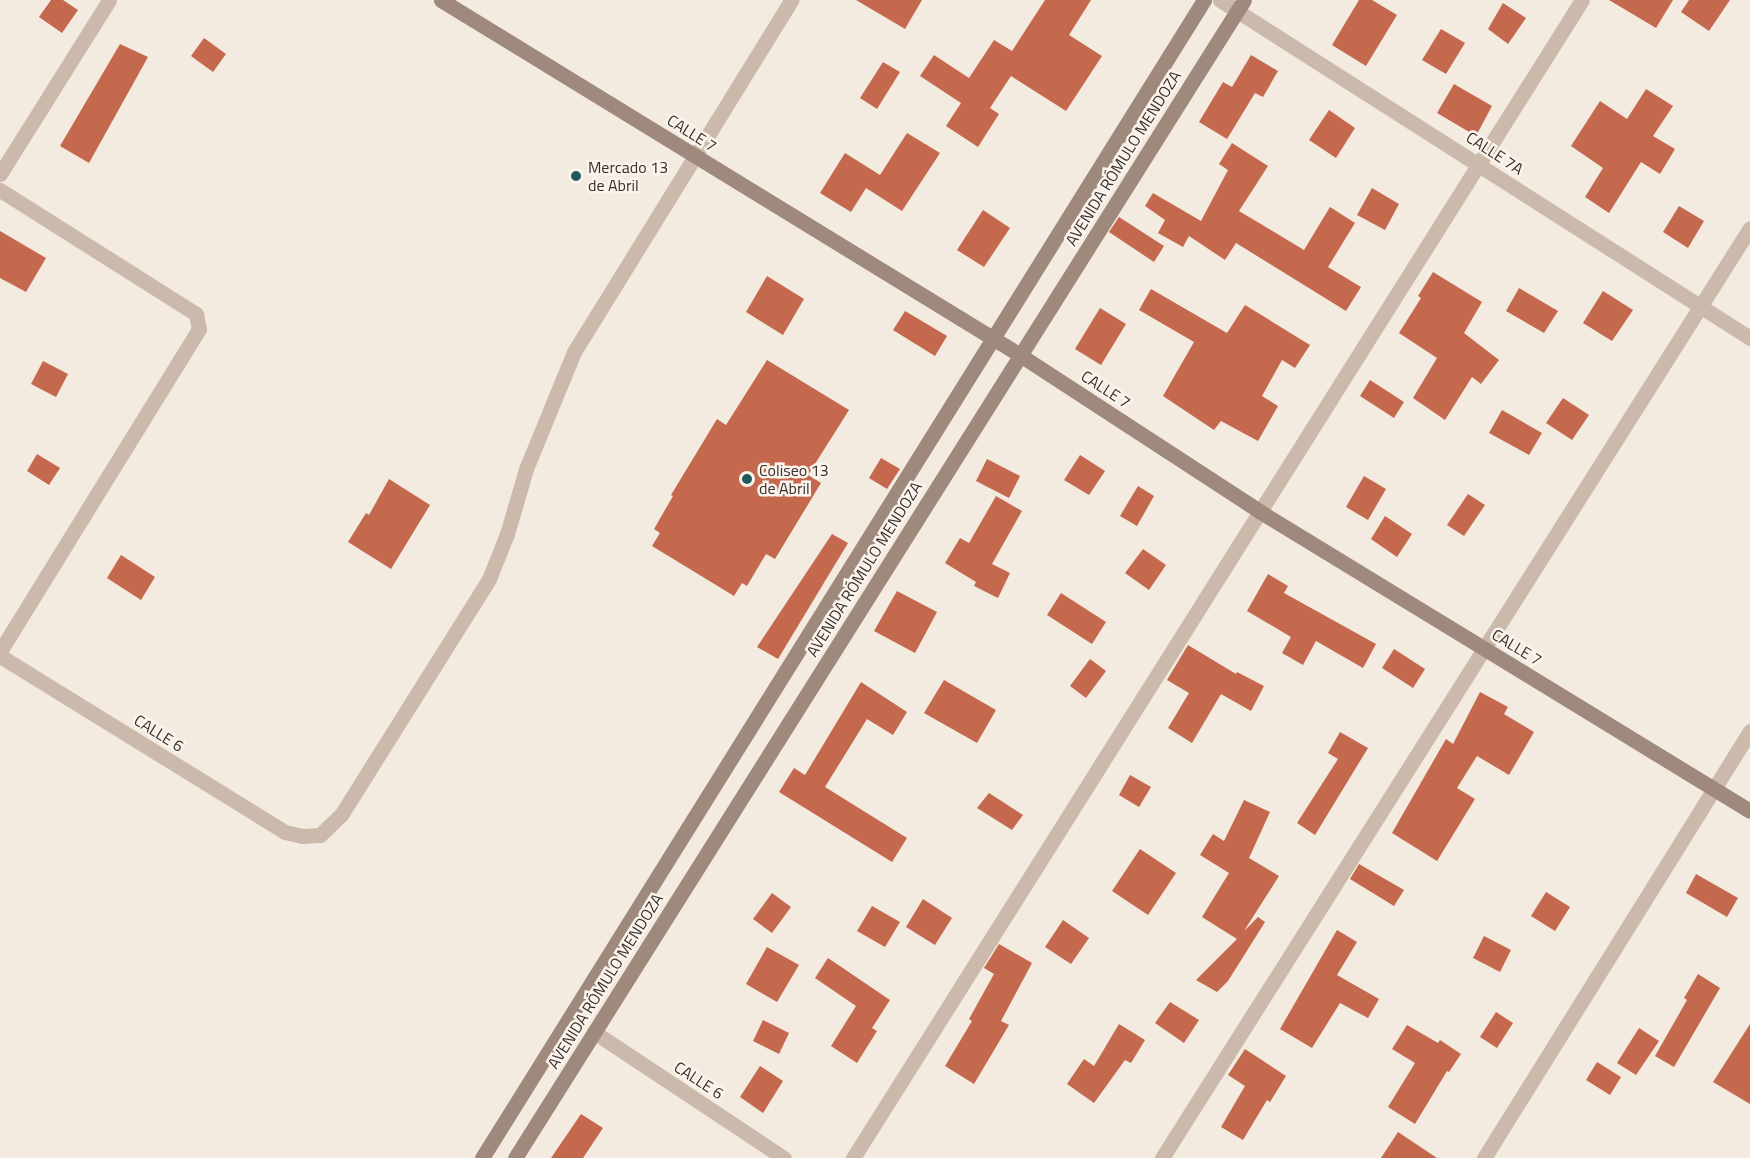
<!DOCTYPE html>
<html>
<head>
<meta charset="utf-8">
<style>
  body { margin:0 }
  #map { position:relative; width:1750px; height:1158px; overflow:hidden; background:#f3eae0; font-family:"Titillium Web",sans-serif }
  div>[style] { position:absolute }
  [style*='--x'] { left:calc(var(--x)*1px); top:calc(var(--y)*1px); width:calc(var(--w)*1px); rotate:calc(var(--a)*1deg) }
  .building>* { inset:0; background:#c4694e }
  .street>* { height:15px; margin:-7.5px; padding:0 7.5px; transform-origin:7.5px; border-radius:7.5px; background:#cbbaac }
  .secondary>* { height:15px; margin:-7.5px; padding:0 7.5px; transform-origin:7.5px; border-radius:7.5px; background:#9f897d }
  .dots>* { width:16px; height:16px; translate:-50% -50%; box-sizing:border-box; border:3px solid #faf4ed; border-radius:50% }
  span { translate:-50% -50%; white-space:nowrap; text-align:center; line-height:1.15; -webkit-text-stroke:5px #faf4ed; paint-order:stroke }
  .street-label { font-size:16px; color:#3a2f2b }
  .poi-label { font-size:16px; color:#3a2f2b }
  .left { translate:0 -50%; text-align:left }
</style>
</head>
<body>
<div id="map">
  <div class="building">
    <i style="clip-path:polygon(51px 0,63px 0,78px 10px,62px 33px,39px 17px)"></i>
    <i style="clip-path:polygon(856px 0,922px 0,905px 29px)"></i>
    <i style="clip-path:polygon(1045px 0,1091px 0,1069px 35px,1102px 56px,1066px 111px,1011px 76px,990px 108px,999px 114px,978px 147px,946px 126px,961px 103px,920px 76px,934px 55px,969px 78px,994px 40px,1012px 51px)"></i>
    <i style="clip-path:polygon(1359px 0,1372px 0,1397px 15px,1366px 66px,1332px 45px)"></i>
    <i style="clip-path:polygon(1609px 0,1673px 0,1656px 28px)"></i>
    <i style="clip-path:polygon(1689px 0,1730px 0,1709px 31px,1681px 12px)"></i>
    <i style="clip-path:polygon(1503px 3px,1526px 18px,1508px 44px,1488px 29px)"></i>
    <i style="clip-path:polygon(1441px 29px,1465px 43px,1446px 74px,1422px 60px)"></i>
    <i style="clip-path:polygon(204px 38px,226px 54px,213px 72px,191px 56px)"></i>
    <i style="clip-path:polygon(120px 44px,148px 57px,89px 163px,60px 146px)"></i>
    <i style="clip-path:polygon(1251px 55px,1278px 71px,1263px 97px,1255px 93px,1227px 139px,1199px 122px,1223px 82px,1232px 87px)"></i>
    <i style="clip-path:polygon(883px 62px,900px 72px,877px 109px,860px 98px)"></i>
    <i style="clip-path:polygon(1454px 84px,1492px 106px,1476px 136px,1437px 113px)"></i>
    <i style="clip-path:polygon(1646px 89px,1673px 106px,1653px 136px,1675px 149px,1660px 174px,1641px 162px,1609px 213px,1585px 197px,1603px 168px,1571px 146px,1600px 101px,1627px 119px)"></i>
    <i style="clip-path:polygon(1329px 110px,1355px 128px,1336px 158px,1309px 140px)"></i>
    <i style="clip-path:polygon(907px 133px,940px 153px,902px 211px,866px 188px,851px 212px,820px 193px,845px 153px,880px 175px)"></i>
    <i style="clip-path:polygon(1232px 143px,1268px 166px,1239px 211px,1304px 250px,1330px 207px,1355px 223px,1328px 267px,1361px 287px,1346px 311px,1236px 243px,1225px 260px,1189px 236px,1183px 247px,1158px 233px,1165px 220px,1145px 206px,1153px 193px,1201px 221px,1228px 170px,1219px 164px)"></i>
    <i style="clip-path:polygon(1372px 188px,1399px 204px,1385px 230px,1357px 215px)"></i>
    <i style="clip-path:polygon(1679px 206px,1704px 221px,1688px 248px,1663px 232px)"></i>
    <i style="clip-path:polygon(983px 210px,1010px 228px,984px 267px,957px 250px)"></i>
    <i style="clip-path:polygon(1119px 217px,1164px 246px,1154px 262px,1109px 232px)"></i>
    <i style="clip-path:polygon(0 231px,46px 258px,26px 292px,0 278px)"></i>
    <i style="clip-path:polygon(1433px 272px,1482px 302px,1464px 333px,1499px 360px,1481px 384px,1472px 377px,1445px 420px,1413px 398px,1437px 358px,1399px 333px,1421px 298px,1418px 296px)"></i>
    <i style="clip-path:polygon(767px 276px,804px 299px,783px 335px,746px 312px)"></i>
    <i style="clip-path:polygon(1519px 288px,1558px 311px,1544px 333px,1506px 311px)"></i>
    <i style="clip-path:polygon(1151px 289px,1227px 333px,1245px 305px,1310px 345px,1295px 368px,1282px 360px,1262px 396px,1278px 406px,1258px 441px,1221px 421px,1214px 430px,1163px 396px,1194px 342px,1139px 310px)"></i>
    <i style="clip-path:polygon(1603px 291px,1633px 310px,1612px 341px,1583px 323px)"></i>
    <i style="clip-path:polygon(1100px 308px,1126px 324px,1101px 365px,1075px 349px)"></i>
    <i style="clip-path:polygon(905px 311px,947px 336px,935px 356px,893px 330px)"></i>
    <i style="clip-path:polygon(767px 360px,849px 410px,808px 475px,821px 483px,775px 559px,766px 554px,747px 586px,742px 583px,734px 596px,652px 546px,660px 533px,654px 529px,673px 496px,671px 495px,717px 419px,726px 425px)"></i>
    <i style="clip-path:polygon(43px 361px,68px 374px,56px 397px,31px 384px)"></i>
    <i style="clip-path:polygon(1370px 380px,1404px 402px,1394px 418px,1360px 396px)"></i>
    <i style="clip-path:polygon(1563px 398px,1589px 415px,1572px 440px,1546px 423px)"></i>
    <i style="clip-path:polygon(1502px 410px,1542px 433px,1529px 455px,1489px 433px)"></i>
    <i style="clip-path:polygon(37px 454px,60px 468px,49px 485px,27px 471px)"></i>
    <i style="clip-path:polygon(1080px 455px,1105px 471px,1089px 495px,1064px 480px)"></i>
    <i style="clip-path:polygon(881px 458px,900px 469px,887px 489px,869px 478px)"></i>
    <i style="clip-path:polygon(987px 459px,1020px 476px,1009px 498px,976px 481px)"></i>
    <i style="clip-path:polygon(1364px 476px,1386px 489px,1368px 520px,1346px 507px)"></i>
    <i style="clip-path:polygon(389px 479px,430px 505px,391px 569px,348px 542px,366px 513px,369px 515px)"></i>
    <i style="clip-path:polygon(1138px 486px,1154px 496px,1137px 526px,1120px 516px)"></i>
    <i style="clip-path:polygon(1468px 494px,1485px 505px,1464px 536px,1447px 525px)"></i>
    <i style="clip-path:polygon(996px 496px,1022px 511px,992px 564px,1010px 573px,998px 598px,974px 586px,976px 582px,945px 563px,960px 538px,969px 543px)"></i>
    <i style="clip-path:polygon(1385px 516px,1412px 534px,1397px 557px,1371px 539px)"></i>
    <i style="clip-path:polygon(832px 534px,848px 543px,778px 659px,757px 647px)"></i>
    <i style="clip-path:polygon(1143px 549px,1166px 565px,1149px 590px,1125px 573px)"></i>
    <i style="clip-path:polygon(121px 555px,155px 577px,141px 600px,107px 578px)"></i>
    <i style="clip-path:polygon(1268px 574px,1288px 586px,1284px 593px,1376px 644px,1363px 668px,1316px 641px,1303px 665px,1282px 653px,1291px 637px,1247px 611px)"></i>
    <i style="clip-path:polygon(897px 591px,937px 612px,915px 653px,874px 631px)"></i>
    <i style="clip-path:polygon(1061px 593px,1106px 622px,1092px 644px,1047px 615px)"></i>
    <i style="clip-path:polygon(1188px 645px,1236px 674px,1237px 672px,1264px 686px,1251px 711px,1221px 694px,1192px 743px,1168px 728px,1189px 693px,1167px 680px)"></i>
    <i style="clip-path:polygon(1394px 649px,1425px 669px,1413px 688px,1382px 668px)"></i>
    <i style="clip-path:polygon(1090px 659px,1106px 671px,1086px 698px,1070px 686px)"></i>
    <i style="clip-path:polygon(944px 680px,996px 710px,977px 743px,924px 713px)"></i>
    <i style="clip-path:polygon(861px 682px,907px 712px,893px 735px,867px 719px,825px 787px,907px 838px,892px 862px,779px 792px,794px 768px,805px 775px)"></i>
    <i style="clip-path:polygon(1480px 692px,1508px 707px,1504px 714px,1534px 732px,1509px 775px,1477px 756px,1457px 788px,1475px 799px,1437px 861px,1392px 833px,1446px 739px,1453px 744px)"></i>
    <i style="clip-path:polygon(1340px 732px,1368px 748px,1315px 835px,1297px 823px,1338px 759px,1328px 753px)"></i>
    <i style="clip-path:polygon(1130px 775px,1151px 787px,1139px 807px,1119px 795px)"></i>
    <i style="clip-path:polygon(989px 793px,1023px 815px,1012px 830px,977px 808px)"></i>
    <i style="clip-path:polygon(1244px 800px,1270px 812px,1249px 858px,1279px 876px,1244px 931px,1258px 917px,1265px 922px,1228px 981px,1217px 992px,1196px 980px,1237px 939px,1202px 917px,1229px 873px,1200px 855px,1213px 834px,1224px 841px)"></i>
    <i style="clip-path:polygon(1140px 849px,1176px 873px,1148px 915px,1112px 891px)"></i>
    <i style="clip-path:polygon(1359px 864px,1404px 890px,1394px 906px,1350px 879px)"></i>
    <i style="clip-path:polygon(1696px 874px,1738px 898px,1727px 917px,1686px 893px)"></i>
    <i style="clip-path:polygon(1546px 892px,1570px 907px,1555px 931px,1531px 916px)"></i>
    <i style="clip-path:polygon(772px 893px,791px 907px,772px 933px,753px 919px)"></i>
    <i style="clip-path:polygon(923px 899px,952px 918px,935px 945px,906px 927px)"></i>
    <i style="clip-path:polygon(872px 906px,900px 922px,885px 947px,857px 931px)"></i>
    <i style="clip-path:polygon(1063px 920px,1089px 938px,1071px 964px,1045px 947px)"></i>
    <i style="clip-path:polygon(1337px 930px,1357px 942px,1337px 975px,1379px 999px,1368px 1018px,1340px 1003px,1312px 1048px,1280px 1029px)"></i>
    <i style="clip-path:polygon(1484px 936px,1511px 950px,1500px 972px,1473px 958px)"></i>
    <i style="clip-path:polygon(999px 944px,1032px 963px,1001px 1021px,1009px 1025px,974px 1084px,945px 1066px,972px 1021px,969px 1019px,994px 974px,984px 968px)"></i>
    <i style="clip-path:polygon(767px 947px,799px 965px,777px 1002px,746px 984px)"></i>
    <i style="clip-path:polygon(828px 958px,890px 1000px,872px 1028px,877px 1031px,857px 1063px,831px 1046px,856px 1006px,815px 978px)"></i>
    <i style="clip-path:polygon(1698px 974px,1720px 988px,1674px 1067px,1655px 1056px,1687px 1000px,1684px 998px)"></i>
    <i style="clip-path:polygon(1170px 1002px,1199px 1020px,1184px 1043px,1155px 1023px)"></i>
    <i style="clip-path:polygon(1496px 1012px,1513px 1023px,1497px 1048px,1480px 1037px)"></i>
    <i style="clip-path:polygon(763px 1020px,789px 1033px,779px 1054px,753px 1041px)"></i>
    <i style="clip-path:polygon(1119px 1024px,1145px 1040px,1131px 1063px,1125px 1060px,1094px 1103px,1067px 1084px,1084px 1059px,1094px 1066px)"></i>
    <i style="clip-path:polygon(1750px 1024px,1750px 1104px,1713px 1082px)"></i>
    <i style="clip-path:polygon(1407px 1025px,1438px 1043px,1440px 1040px,1461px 1054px,1449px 1072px,1447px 1071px,1415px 1124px,1388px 1107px,1415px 1063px,1392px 1049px)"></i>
    <i style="clip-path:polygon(1639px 1028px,1659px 1041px,1636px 1075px,1617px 1063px)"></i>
    <i style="clip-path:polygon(1245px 1049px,1286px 1076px,1270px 1102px,1267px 1100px,1243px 1140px,1221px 1127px,1245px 1086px,1228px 1075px)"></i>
    <i style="clip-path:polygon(1597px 1062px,1621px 1077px,1610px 1095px,1586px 1080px)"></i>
    <i style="clip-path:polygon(760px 1066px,783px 1081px,763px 1113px,740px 1097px)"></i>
    <i style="clip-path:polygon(581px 1114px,603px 1128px,583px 1158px,551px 1158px)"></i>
    <i style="clip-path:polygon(1398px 1132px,1437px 1158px,1381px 1158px)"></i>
  </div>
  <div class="street">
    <i style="--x:1220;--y:0;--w:629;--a:32.53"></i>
    <i style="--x:0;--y:174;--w:205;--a:-57.9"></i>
    <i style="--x:0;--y:190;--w:232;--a:32.3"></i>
    <i style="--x:196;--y:314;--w:15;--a:79"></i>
    <i style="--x:199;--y:329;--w:379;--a:121.7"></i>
    <i style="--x:0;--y:656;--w:335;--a:31.7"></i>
    <i style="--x:285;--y:832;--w:17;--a:13"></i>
    <i style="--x:302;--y:836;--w:18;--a:-3"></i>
    <i style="--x:320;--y:835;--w:29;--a:-44"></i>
    <i style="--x:341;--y:815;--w:279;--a:-57.9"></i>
    <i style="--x:489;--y:579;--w:48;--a:-68.2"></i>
    <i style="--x:507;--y:534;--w:68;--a:-73.7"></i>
    <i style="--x:526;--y:469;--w:126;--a:-67.7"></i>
    <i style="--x:574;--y:352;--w:414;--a:-58.3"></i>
    <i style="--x:594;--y:1032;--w:228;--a:33.6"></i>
    <i style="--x:853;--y:1158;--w:1368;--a:-57.81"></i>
    <i style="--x:1162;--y:1158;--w:1100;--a:-57.7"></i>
    <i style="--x:1484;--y:1158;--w:503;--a:-58.08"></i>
  </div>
  <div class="secondary">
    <i style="--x:441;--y:0;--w:679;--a:31.51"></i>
    <i style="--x:1020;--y:355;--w:285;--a:33.1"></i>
    <i style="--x:1259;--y:511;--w:575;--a:31.42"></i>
    <i style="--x:482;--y:1158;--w:1365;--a:-58.06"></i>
    <i style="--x:515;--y:1158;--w:1368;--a:-57.81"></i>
  </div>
  <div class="dots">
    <i style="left:576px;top:176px;background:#20585b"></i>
    <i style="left:747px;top:479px;background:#20585b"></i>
  </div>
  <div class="street-label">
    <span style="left:692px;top:133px;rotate:32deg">CALLE 7</span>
    <span style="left:1495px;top:153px;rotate:33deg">CALLE 7A</span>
    <span style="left:1123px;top:158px;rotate:-58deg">AVENIDA RÓMULO MENDOZA</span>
    <span style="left:1106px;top:389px;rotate:33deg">CALLE 7</span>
    <span style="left:864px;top:569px;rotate:-58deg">AVENIDA RÓMULO MENDOZA</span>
    <span style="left:1517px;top:647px;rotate:31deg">CALLE 7</span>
    <span style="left:159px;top:733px;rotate:32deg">CALLE 6</span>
    <span style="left:605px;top:981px;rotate:-58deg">AVENIDA RÓMULO MENDOZA</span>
    <span style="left:699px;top:1080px;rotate:33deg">CALLE 6</span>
  </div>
  <div class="poi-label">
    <span class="left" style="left:588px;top:176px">Mercado 13<br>de Abril</span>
    <span class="left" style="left:759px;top:479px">Coliseo 13<br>de Abril</span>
  </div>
</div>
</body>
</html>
